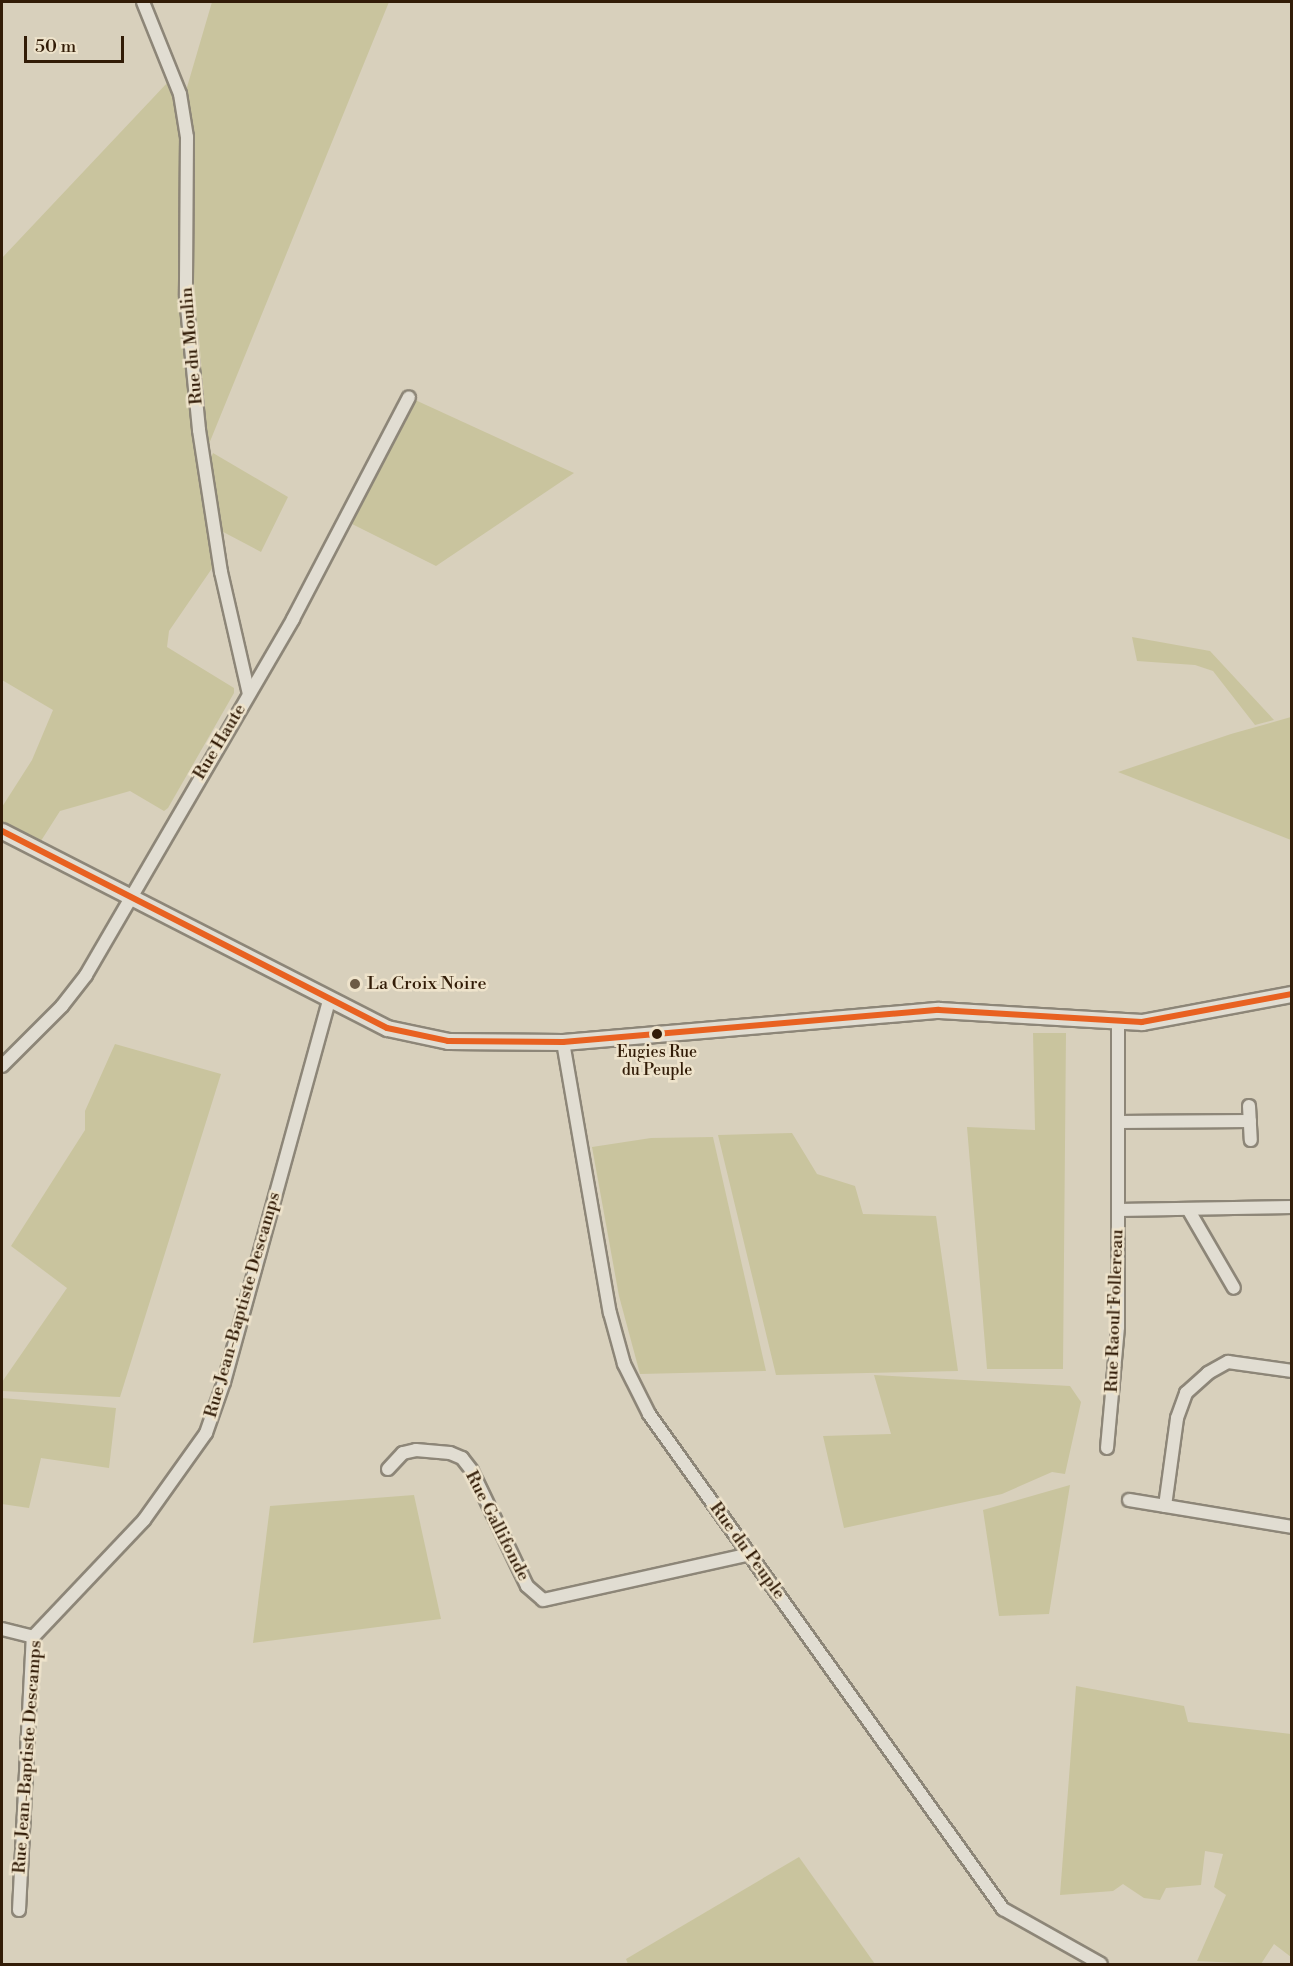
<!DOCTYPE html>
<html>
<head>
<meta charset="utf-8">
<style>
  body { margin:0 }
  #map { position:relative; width:1293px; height:1966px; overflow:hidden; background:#d8d0bc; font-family:"Libre Bodoni",serif }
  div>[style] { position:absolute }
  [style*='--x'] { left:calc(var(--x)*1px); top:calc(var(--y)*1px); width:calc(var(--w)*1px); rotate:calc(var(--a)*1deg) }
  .green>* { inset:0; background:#c9c49e }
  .roads { filter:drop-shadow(2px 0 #8d8678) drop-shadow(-2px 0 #8d8678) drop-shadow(0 2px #8d8678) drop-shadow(0 -2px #8d8678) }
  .minor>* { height:12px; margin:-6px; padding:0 6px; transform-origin:6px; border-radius:6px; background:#e1ddd2 }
  .tertiary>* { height:15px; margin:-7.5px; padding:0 7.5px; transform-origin:7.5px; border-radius:7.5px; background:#e1ddd2 }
  .bus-1>* { height:6px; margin:-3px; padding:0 3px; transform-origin:3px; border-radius:3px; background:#e86121 }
  .dots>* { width:16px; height:16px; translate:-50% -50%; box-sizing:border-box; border:3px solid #eee3cb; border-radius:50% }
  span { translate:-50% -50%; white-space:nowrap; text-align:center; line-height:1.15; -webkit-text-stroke:5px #eee3cb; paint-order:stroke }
  .bus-label { font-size:16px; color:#321c07 }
  .street-label { font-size:18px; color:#321c07 }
  .poi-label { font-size:18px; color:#321c07 }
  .left { translate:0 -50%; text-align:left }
  .frame { position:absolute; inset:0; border:3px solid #321c07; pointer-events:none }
  .scale { position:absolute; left:24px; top:36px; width:100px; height:27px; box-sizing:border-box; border:3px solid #321c07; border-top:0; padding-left:8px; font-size:18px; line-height:21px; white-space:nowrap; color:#321c07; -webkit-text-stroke:4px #eee3cb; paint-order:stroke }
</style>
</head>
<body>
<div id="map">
  <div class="green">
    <i style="clip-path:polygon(212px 2px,389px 2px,200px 466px,205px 473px,213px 453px,288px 497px,261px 552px,210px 525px,215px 564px,169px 631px,167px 647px,234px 688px,234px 693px,168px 808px,164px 811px,130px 791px,60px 811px,39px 844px,2px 823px,2px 807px,32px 760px,53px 710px,2px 680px,2px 258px,168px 82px,176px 101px,185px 94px)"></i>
    <i style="clip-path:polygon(413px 399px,574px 473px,436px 566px,348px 522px)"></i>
    <i style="clip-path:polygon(1132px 637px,1210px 651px,1274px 720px,1255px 725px,1213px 671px,1195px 665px,1137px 661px)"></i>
    <i style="clip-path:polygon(1291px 717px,1291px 840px,1118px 772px,1231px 734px)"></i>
    <i style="clip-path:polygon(1033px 1033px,1066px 1033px,1063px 1369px,987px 1369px,967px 1127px,1035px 1130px)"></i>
    <i style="clip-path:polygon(115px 1044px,221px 1074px,120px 1397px,2px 1391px,2px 1382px,67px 1288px,11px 1246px,85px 1130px,85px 1111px)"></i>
    <i style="clip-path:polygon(792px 1133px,817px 1174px,855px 1186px,863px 1214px,936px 1216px,958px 1371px,776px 1375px,718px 1135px)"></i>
    <i style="clip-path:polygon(713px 1137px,766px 1371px,640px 1374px,619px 1296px,592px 1147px,651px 1138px)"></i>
    <i style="clip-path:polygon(874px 1375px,1070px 1386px,1081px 1402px,1065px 1474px,1052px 1472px,1002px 1494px,844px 1528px,823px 1436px,891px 1434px)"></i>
    <i style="clip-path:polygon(2px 1398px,116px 1408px,109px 1468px,41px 1458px,29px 1508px,2px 1504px)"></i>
    <i style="clip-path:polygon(1070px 1485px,1049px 1614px,999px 1616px,983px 1510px)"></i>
    <i style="clip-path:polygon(414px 1495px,441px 1619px,253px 1643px,270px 1506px)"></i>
    <i style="clip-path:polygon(1076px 1686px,1184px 1706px,1188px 1722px,1291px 1734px,1291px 1957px,1274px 1944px,1261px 1964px,1197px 1961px,1226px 1895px,1214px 1887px,1223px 1854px,1205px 1851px,1201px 1885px,1166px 1888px,1160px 1900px,1144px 1898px,1123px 1884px,1113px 1891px,1060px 1895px)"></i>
    <i style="clip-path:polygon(799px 1857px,875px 1964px,628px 1964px,626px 1959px)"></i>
  </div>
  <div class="roads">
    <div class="minor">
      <i style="--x:143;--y:2;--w:99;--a:68.1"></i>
      <i style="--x:180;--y:94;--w:44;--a:80.8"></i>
      <i style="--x:187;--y:137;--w:160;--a:90.4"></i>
      <i style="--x:186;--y:297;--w:134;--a:84.4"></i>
      <i style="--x:199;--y:430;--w:144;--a:81.2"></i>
      <i style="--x:221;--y:572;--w:125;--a:77.1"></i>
      <i style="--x:563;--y:1042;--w:275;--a:80.2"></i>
      <i style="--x:610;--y:1313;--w:53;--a:74.6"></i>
      <i style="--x:624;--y:1364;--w:56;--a:63.4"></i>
      <i style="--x:649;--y:1414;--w:609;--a:54.43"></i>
      <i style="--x:1003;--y:1909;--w:112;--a:29.3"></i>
      <i style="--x:2;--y:1066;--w:85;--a:-45"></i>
      <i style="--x:62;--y:1006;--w:39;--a:-52"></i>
      <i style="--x:86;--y:975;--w:412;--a:-59.8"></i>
      <i style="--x:293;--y:619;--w:250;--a:-62.4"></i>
      <i style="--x:1249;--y:1106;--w:34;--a:87"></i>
      <i style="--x:1118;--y:1122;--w:132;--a:-0.4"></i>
      <i style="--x:1188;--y:1209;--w:91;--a:59.8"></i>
      <i style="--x:1118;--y:1210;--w:174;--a:-1"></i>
      <i style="--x:1107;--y:1448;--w:121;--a:-84.8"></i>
      <i style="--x:1118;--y:1327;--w:304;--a:-90"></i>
      <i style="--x:388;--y:1469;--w:22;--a:-47"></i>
      <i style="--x:403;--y:1453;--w:13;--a:-13"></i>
      <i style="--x:416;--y:1450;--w:34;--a:5"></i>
      <i style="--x:450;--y:1453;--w:13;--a:23"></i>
      <i style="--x:462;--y:1458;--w:16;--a:52"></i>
      <i style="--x:472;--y:1471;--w:127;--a:64.4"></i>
      <i style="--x:527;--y:1586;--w:21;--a:41"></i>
      <i style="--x:543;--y:1600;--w:213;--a:-12.5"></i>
      <i style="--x:1129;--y:1500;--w:165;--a:9.4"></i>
      <i style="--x:1165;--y:1506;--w:89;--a:-82.2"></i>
      <i style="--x:1177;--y:1418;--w:27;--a:-70"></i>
      <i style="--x:1186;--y:1393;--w:30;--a:-42"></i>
      <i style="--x:1208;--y:1373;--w:23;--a:-29"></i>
      <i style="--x:1228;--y:1362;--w:65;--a:8"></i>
      <i style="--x:2;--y:1629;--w:32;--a:14"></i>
      <i style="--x:19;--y:1910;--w:273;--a:-87.1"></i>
      <i style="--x:33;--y:1637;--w:161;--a:-46.5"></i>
      <i style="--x:144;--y:1520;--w:107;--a:-54.5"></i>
      <i style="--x:206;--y:1433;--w:54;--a:-70.6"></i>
      <i style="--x:224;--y:1382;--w:395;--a:-74.6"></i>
    </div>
    <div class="tertiary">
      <i style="--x:2;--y:831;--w:432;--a:27.1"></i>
      <i style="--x:387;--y:1028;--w:62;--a:12"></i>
      <i style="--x:448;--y:1041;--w:115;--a:0.5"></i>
      <i style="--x:563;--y:1042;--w:377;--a:-4.9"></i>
      <i style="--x:939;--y:1010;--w:203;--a:3.4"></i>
      <i style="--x:1142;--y:1022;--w:153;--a:-10.6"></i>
    </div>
  </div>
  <div class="bus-1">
    <i style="--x:2;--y:831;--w:432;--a:27.1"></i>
    <i style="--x:387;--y:1028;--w:62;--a:12"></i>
    <i style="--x:448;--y:1041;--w:115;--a:0.5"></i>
    <i style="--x:563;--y:1042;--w:377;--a:-4.9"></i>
    <i style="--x:939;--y:1010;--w:203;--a:3.4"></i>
    <i style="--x:1142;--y:1022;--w:153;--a:-10.6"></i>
  </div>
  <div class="dots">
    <i style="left:355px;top:984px;background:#6c5b46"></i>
    <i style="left:657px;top:1034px;background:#321c07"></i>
  </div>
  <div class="bus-label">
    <span style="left:657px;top:1061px">Eugies Rue<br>du Peuple</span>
  </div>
  <div class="street-label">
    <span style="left:192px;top:346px;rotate:-95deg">Rue du Moulin</span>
    <span style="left:220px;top:742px;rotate:-59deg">Rue Haute</span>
    <span style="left:243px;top:1305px;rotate:-74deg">Rue Jean-Baptiste Descamps</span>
    <span style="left:1115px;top:1311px;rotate:-88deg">Rue Raoul Follereau</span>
    <span style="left:497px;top:1526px;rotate:63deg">Rue Gallifonde</span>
    <span style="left:747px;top:1551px;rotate:54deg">Rue du Peuple</span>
    <span style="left:28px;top:1757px;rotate:-86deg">Rue Jean-Baptiste Descamps</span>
  </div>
  <div class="poi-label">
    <span class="left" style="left:367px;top:984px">La Croix Noire</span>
  </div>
  <div class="frame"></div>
  <div class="scale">50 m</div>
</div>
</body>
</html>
